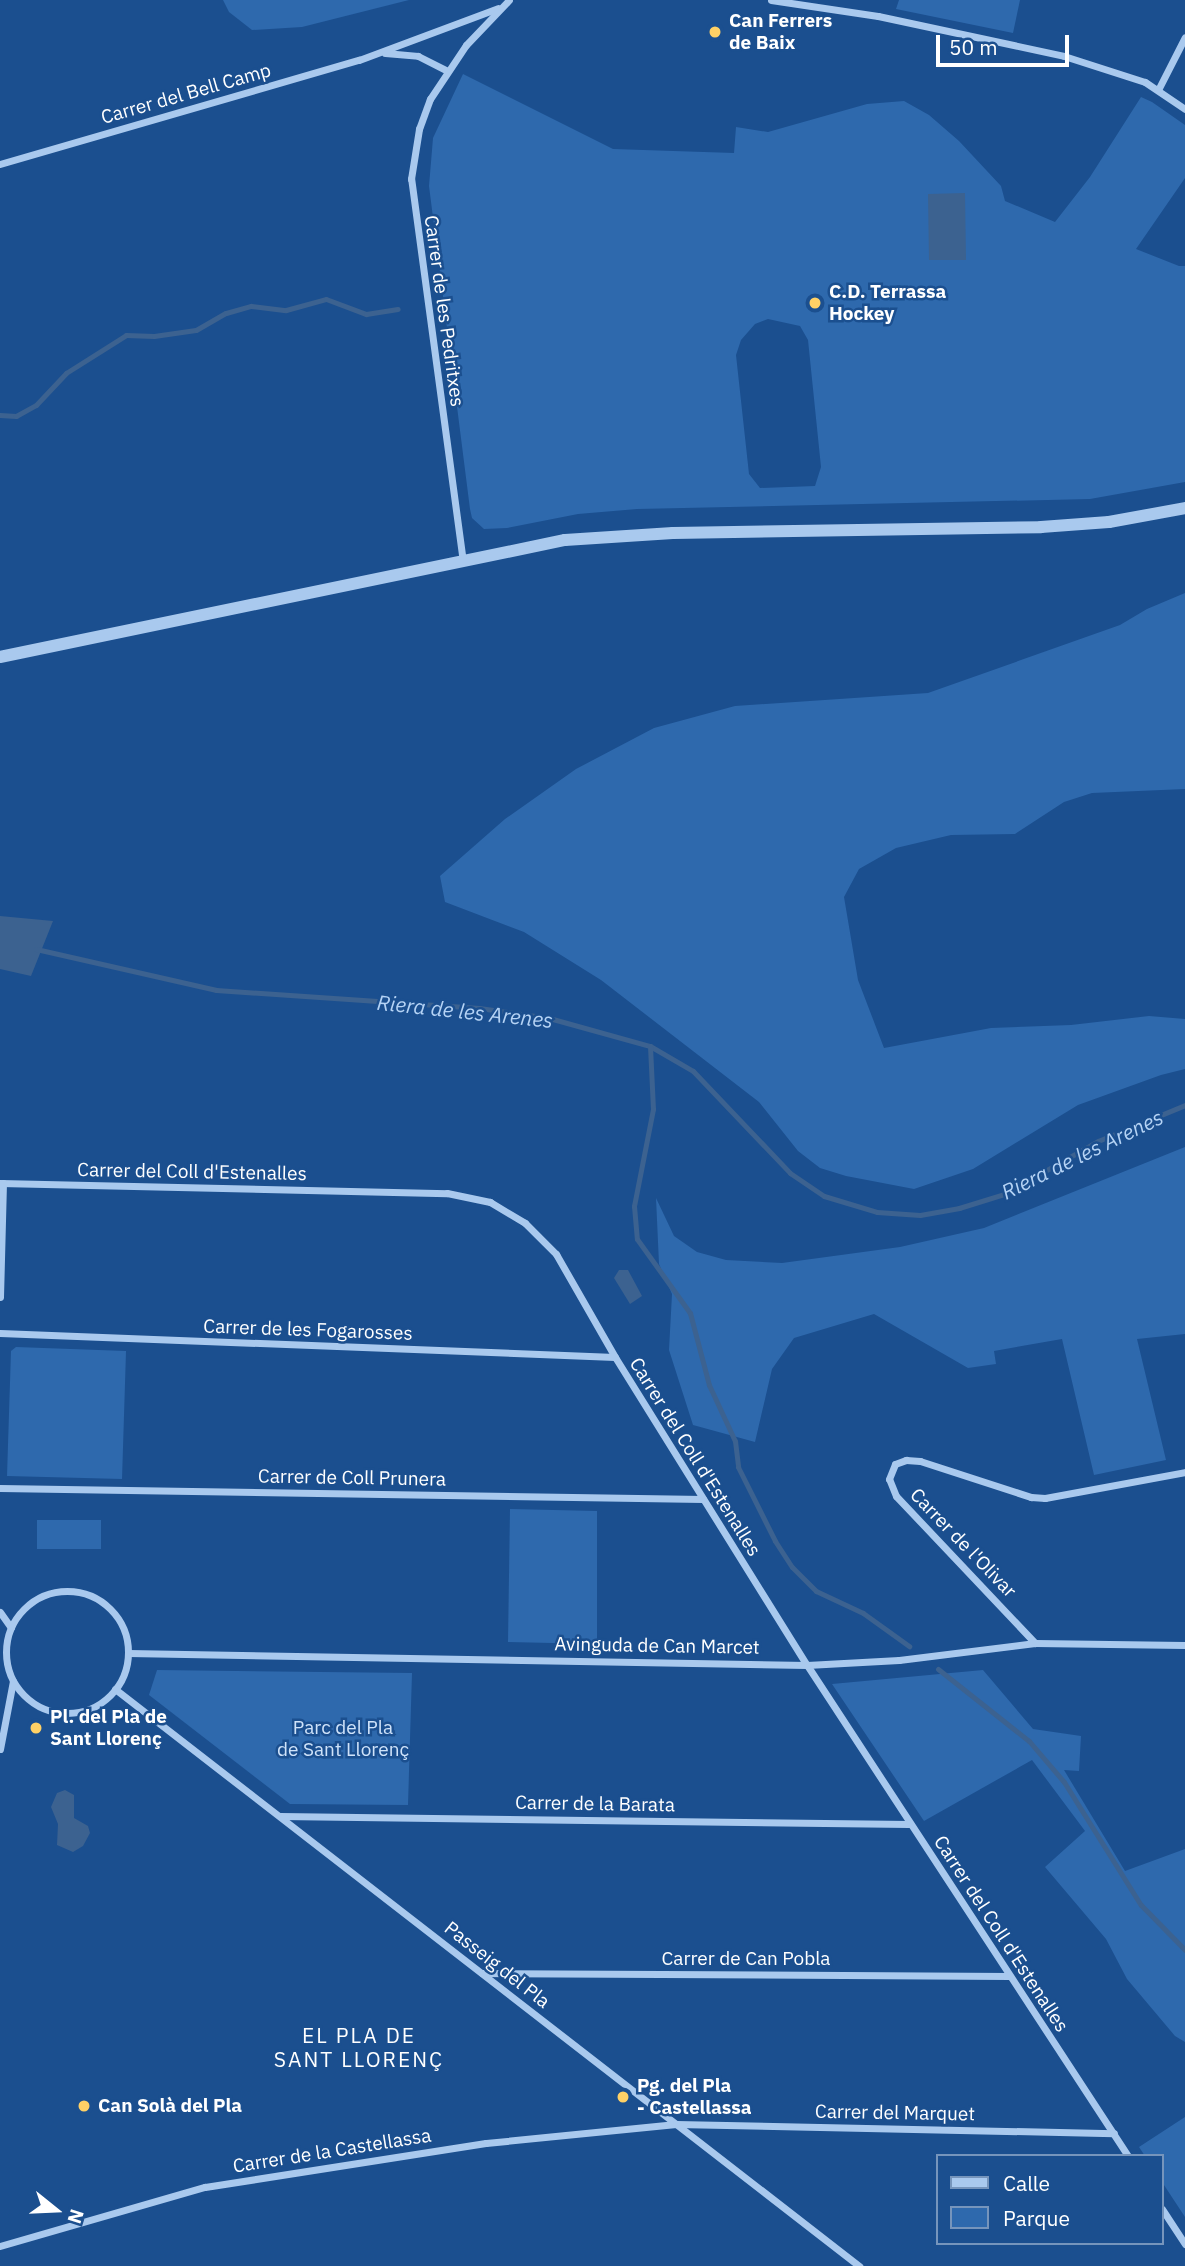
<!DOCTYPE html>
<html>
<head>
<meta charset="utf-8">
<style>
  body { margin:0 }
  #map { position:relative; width:1185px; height:2266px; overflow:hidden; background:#1b4f8f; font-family:"IBM Plex Sans",sans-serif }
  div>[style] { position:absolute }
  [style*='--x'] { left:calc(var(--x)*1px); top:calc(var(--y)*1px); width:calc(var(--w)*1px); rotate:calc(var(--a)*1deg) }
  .green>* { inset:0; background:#2e69ad }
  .water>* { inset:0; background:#3c6290 }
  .stream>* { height:5px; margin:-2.5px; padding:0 2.5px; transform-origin:2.5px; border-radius:2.5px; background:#3c6290 }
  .minor>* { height:7px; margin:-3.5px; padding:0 3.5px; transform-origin:3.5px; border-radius:3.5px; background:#a9c9ee }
  .minor>.ring { margin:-3.5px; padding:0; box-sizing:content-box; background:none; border:7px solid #a9c9ee; border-radius:50% }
  .tertiary>* { height:12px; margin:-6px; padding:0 6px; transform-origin:6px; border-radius:6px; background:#a9c9ee }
  .dots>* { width:19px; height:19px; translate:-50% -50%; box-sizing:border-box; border:4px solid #1b4f8f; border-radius:50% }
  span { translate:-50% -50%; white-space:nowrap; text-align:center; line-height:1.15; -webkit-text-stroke:5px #1b4f8f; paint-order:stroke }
  .poi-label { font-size:19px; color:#fff; font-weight:700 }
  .left { translate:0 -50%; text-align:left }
  .street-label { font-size:19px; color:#fff }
  .park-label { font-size:19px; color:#cfe3fa }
  .water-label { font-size:21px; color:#b5d3f5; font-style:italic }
  .neighbourhood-label { font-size:21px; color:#fff; letter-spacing:2px }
  .legend { position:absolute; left:936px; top:2154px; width:228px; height:91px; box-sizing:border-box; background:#1b4f8f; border:2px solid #7695bc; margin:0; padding:9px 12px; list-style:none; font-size:21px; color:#fff }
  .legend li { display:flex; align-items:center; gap:14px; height:35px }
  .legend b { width:35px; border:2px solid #7695bc }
  .north { position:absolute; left:21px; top:2175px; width:70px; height:70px; -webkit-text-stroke:5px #1b4f8f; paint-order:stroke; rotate:108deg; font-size:19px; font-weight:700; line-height:28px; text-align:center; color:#fff }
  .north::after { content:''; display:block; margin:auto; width:24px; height:32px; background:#fff; clip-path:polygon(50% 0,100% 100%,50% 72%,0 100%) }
  .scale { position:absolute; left:936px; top:35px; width:133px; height:32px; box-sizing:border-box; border:4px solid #fff; border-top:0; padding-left:9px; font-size:21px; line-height:24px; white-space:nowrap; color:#fff; -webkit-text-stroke:5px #1b4f8f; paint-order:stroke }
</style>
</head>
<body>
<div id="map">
  <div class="green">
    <i style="clip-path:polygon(223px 0,409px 0,302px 27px,252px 30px,229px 12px)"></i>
    <i style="clip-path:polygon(899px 0,1020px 0,1013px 33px,896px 9px)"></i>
    <i style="clip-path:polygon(evenodd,463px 74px,613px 149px,734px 153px,736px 127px,768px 132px,867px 104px,904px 101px,929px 115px,959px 141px,1001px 186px,1005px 201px,1055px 222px,1090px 177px,1141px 97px,1152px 102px,1185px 125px,1185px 178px,1136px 249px,1179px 266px,1185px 266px,1185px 482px,1090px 499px,637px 509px,578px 514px,507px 528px,484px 529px,472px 518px,470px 509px,429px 186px,433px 138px,463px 74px,768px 319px,800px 326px,808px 340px,821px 467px,815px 486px,760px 488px,749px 474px,736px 355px,741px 340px,755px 324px,768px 319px)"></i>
    <i style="clip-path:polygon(1185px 593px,1185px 789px,1092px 793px,1064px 802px,1015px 834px,951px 835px,896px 848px,859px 869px,844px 897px,858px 980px,884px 1048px,991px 1028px,1071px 1025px,1149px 1016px,1185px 1019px,1185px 1069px,1161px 1075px,1078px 1105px,973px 1169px,914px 1189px,846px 1176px,820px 1168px,798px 1151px,759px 1102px,601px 980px,524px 932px,445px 902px,440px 876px,505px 819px,576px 769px,654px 728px,735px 706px,928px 693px,1120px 625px,1147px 609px)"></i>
    <i style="clip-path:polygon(1185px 1147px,1185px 1334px,1137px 1339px,1166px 1460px,1094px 1475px,1062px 1339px,994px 1351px,996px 1364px,968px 1368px,874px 1314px,794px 1338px,772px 1369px,755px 1442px,693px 1425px,669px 1350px,672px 1294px,659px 1264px,656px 1198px,674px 1236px,697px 1252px,726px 1260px,782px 1263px,900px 1247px,984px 1228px)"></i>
    <i style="clip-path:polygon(16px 1347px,126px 1351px,122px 1479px,7px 1476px,11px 1351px)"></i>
    <i style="clip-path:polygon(510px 1509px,597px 1511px,597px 1644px,508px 1642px)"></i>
    <i style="clip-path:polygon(37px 1520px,101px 1520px,101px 1549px,37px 1549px)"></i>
    <i style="clip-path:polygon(157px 1670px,412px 1673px,408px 1805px,290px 1804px,149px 1695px)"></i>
    <i style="clip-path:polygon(983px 1670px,1033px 1729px,1081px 1736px,1079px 1771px,1064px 1770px,1125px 1871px,1185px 1849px,1185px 2042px,1175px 2036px,1127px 1979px,1106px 1939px,1045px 1867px,1085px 1831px,1032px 1760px,924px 1821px,832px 1684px)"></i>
    <i style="clip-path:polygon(1185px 2117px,1185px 2217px,1162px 2182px,1162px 2156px,1145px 2156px,1139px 2147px)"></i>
  </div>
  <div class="water">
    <i style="clip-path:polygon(965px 193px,966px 260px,929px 260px,928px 194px)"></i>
    <i style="clip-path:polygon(0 916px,53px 921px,31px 976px,0 969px)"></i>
    <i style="clip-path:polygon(619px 1270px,628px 1270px,642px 1296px,630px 1304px,614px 1278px)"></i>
    <i style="clip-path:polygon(65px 1790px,74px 1795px,74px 1818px,88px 1826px,90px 1833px,83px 1846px,73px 1852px,57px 1845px,58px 1824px,51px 1807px,57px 1793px)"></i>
  </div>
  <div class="stream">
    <i style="--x:0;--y:415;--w:16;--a:4"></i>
    <i style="--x:16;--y:416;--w:23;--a:-29"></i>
    <i style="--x:36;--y:405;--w:44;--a:-46.8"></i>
    <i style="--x:66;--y:373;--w:71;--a:-32.3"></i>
    <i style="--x:126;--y:335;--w:28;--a:2"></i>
    <i style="--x:154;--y:336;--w:42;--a:-8.1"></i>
    <i style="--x:196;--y:330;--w:34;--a:-30"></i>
    <i style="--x:226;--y:313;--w:26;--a:-16"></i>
    <i style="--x:251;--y:306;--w:35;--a:7"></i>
    <i style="--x:286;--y:310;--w:41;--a:-15.4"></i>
    <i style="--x:326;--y:299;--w:43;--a:20.6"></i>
    <i style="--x:366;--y:314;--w:32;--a:-9"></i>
    <i style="--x:36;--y:949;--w:185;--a:12.8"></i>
    <i style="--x:216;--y:990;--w:264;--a:3.9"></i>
    <i style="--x:479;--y:1008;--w:71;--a:8.1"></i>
    <i style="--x:549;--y:1018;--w:105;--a:15.5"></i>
    <i style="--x:650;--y:1046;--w:50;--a:30.2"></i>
    <i style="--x:693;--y:1071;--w:141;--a:46.4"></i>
    <i style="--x:790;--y:1173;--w:41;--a:34.1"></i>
    <i style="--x:824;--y:1196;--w:55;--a:16.8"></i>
    <i style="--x:877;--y:1212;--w:43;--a:4"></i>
    <i style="--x:920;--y:1215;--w:40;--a:-10"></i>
    <i style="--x:959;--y:1208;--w:47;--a:-17.3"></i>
    <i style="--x:1004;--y:1194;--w:108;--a:-29.4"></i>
    <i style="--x:1098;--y:1141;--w:94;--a:-22.5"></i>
    <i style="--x:650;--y:1046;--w:63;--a:87.3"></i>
    <i style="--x:653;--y:1109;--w:99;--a:101.1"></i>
    <i style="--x:634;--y:1206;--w:33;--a:85"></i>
    <i style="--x:637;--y:1239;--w:91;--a:54.4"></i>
    <i style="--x:690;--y:1313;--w:74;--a:75.2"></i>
    <i style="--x:709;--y:1385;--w:62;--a:65.1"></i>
    <i style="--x:735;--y:1441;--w:26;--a:83"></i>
    <i style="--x:738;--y:1467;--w:83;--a:63.4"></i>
    <i style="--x:775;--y:1541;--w:31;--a:57"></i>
    <i style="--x:792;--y:1567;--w:34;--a:45"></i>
    <i style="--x:816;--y:1591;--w:52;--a:25.1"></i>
    <i style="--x:863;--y:1613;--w:57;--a:35.7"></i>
    <i style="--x:938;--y:1669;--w:116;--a:38.4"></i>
    <i style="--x:1029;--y:1741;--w:54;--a:49.5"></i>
    <i style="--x:1064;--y:1782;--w:145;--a:58"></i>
    <i style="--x:1141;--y:1905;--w:63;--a:45.6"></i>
  </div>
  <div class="minor">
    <i style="--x:771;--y:0;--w:108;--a:8.5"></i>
    <i style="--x:878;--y:16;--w:190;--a:12.1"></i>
    <i style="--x:1064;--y:56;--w:85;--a:17.8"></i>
    <i style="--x:1145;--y:82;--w:48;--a:34"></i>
    <i style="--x:385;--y:53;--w:33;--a:5"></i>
    <i style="--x:418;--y:56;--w:33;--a:27"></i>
    <i style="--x:1158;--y:90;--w:59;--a:-63"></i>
    <i style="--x:0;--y:164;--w:374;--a:-16.2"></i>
    <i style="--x:359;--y:60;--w:148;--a:-20.5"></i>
    <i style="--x:463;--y:562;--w:387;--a:-97.7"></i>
    <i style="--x:411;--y:179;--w:51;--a:-80.9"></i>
    <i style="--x:419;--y:129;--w:32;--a:-70"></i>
    <i style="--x:430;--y:99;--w:65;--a:-56.3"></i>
    <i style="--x:466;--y:45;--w:62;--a:-46.3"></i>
    <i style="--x:0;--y:1183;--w:447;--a:1.3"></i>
    <i style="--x:447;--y:1193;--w:44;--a:11.8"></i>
    <i style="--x:490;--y:1202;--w:41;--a:31"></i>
    <i style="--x:525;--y:1223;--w:44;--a:45"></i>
    <i style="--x:556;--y:1254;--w:119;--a:60.2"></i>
    <i style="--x:615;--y:1357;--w:363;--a:58.1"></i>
    <i style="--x:807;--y:1665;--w:587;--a:56.82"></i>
    <i style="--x:0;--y:1297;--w:114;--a:-88.5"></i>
    <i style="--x:0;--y:1333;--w:615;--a:2.23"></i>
    <i style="--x:0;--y:1488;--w:703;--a:0.9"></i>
    <i class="ring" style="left:6px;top:1591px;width:115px;height:115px"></i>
    <i style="--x:0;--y:1612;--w:19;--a:55"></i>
    <i style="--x:1035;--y:1643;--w:202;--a:-133.4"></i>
    <i style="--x:896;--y:1496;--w:18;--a:-112"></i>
    <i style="--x:889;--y:1479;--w:16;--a:-68"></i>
    <i style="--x:895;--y:1464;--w:12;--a:-20"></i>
    <i style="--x:906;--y:1460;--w:14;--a:4"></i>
    <i style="--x:920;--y:1461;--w:117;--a:18"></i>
    <i style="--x:1031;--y:1497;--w:14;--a:4"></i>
    <i style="--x:1045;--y:1498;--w:142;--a:-10.5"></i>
    <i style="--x:128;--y:1653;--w:679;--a:1.01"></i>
    <i style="--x:807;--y:1665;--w:92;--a:-3.1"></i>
    <i style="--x:899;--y:1660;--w:137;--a:-7.1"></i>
    <i style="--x:1035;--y:1643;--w:150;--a:0.8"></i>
    <i style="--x:115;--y:1689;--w:942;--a:37.79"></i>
    <i style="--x:0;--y:1749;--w:69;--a:-79.2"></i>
    <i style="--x:280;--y:1816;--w:629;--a:0.73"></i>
    <i style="--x:482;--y:1973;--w:527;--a:0.33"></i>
    <i style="--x:1162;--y:2209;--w:42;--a:56.7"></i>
    <i style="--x:0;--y:2246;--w:213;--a:-16.1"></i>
    <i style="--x:205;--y:2187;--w:284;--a:-8.9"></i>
    <i style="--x:486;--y:2143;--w:191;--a:-5.7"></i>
    <i style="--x:676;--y:2124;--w:438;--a:1.2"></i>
  </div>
  <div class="tertiary">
    <i style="--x:0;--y:657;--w:577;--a:-11.7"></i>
    <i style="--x:565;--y:540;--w:108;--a:-3.7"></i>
    <i style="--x:673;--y:533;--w:368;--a:-0.9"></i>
    <i style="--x:1041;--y:527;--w:68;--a:-4.2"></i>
    <i style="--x:1109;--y:522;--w:77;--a:-10.4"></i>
  </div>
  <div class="dots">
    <i style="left:715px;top:32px;background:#ffd166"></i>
    <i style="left:815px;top:303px;background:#ffd166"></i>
    <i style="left:36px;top:1728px;background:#ffd166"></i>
    <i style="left:623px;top:2097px;background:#ffd166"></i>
    <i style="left:84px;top:2106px;background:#ffd166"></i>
  </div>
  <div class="poi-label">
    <span class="left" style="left:729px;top:32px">Can Ferrers<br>de Baix</span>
    <span class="left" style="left:829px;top:303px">C.D. Terrassa<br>Hockey</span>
    <span class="left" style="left:50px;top:1728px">Pl. del Pla de<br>Sant Llorenç</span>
    <span class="left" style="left:637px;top:2097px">Pg. del Pla<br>- Castellassa</span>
    <span class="left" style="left:98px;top:2106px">Can Solà del Pla</span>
  </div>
  <div class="street-label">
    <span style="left:186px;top:94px;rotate:-16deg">Carrer del Bell Camp</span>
    <span style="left:444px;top:311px;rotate:82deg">Carrer de les Pedritxes</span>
    <span style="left:192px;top:1172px;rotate:1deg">Carrer del Coll d'Estenalles</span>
    <span style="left:308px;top:1330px;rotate:2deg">Carrer de les Fogarosses</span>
    <span style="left:695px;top:1457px;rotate:58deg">Carrer del Coll d'Estenalles</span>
    <span style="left:352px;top:1478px;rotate:1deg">Carrer de Coll Prunera</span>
    <span style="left:963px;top:1543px;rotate:46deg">Carrer de l'Olivar</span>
    <span style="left:657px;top:1646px;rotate:1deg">Avinguda de Can Marcet</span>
    <span style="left:595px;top:1804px;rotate:1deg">Carrer de la Barata</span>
    <span style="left:1001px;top:1934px;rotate:57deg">Carrer del Coll d'Estenalles</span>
    <span style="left:746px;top:1959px">Carrer de Can Pobla</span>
    <span style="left:497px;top:1965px;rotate:38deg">Passeig del Pla</span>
    <span style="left:895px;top:2113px;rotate:1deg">Carrer del Marquet</span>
    <span style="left:332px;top:2151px;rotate:-9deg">Carrer de la Castellassa</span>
  </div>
  <div class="park-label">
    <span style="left:343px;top:1739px">Parc del Pla<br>de Sant Llorenç</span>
  </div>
  <div class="water-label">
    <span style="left:465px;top:1011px;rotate:6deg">Riera de les Arenes</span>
    <span style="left:1082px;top:1154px;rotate:-26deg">Riera de les Arenes</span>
  </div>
  <div class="neighbourhood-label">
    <span style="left:359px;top:2047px">EL PLA DE<br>SANT LLORENÇ</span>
  </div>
  <ul class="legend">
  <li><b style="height:9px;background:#a9c9ee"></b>Calle</li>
  <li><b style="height:19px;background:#2e69ad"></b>Parque</li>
  </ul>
  <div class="north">N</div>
  <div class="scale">50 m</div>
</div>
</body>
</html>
